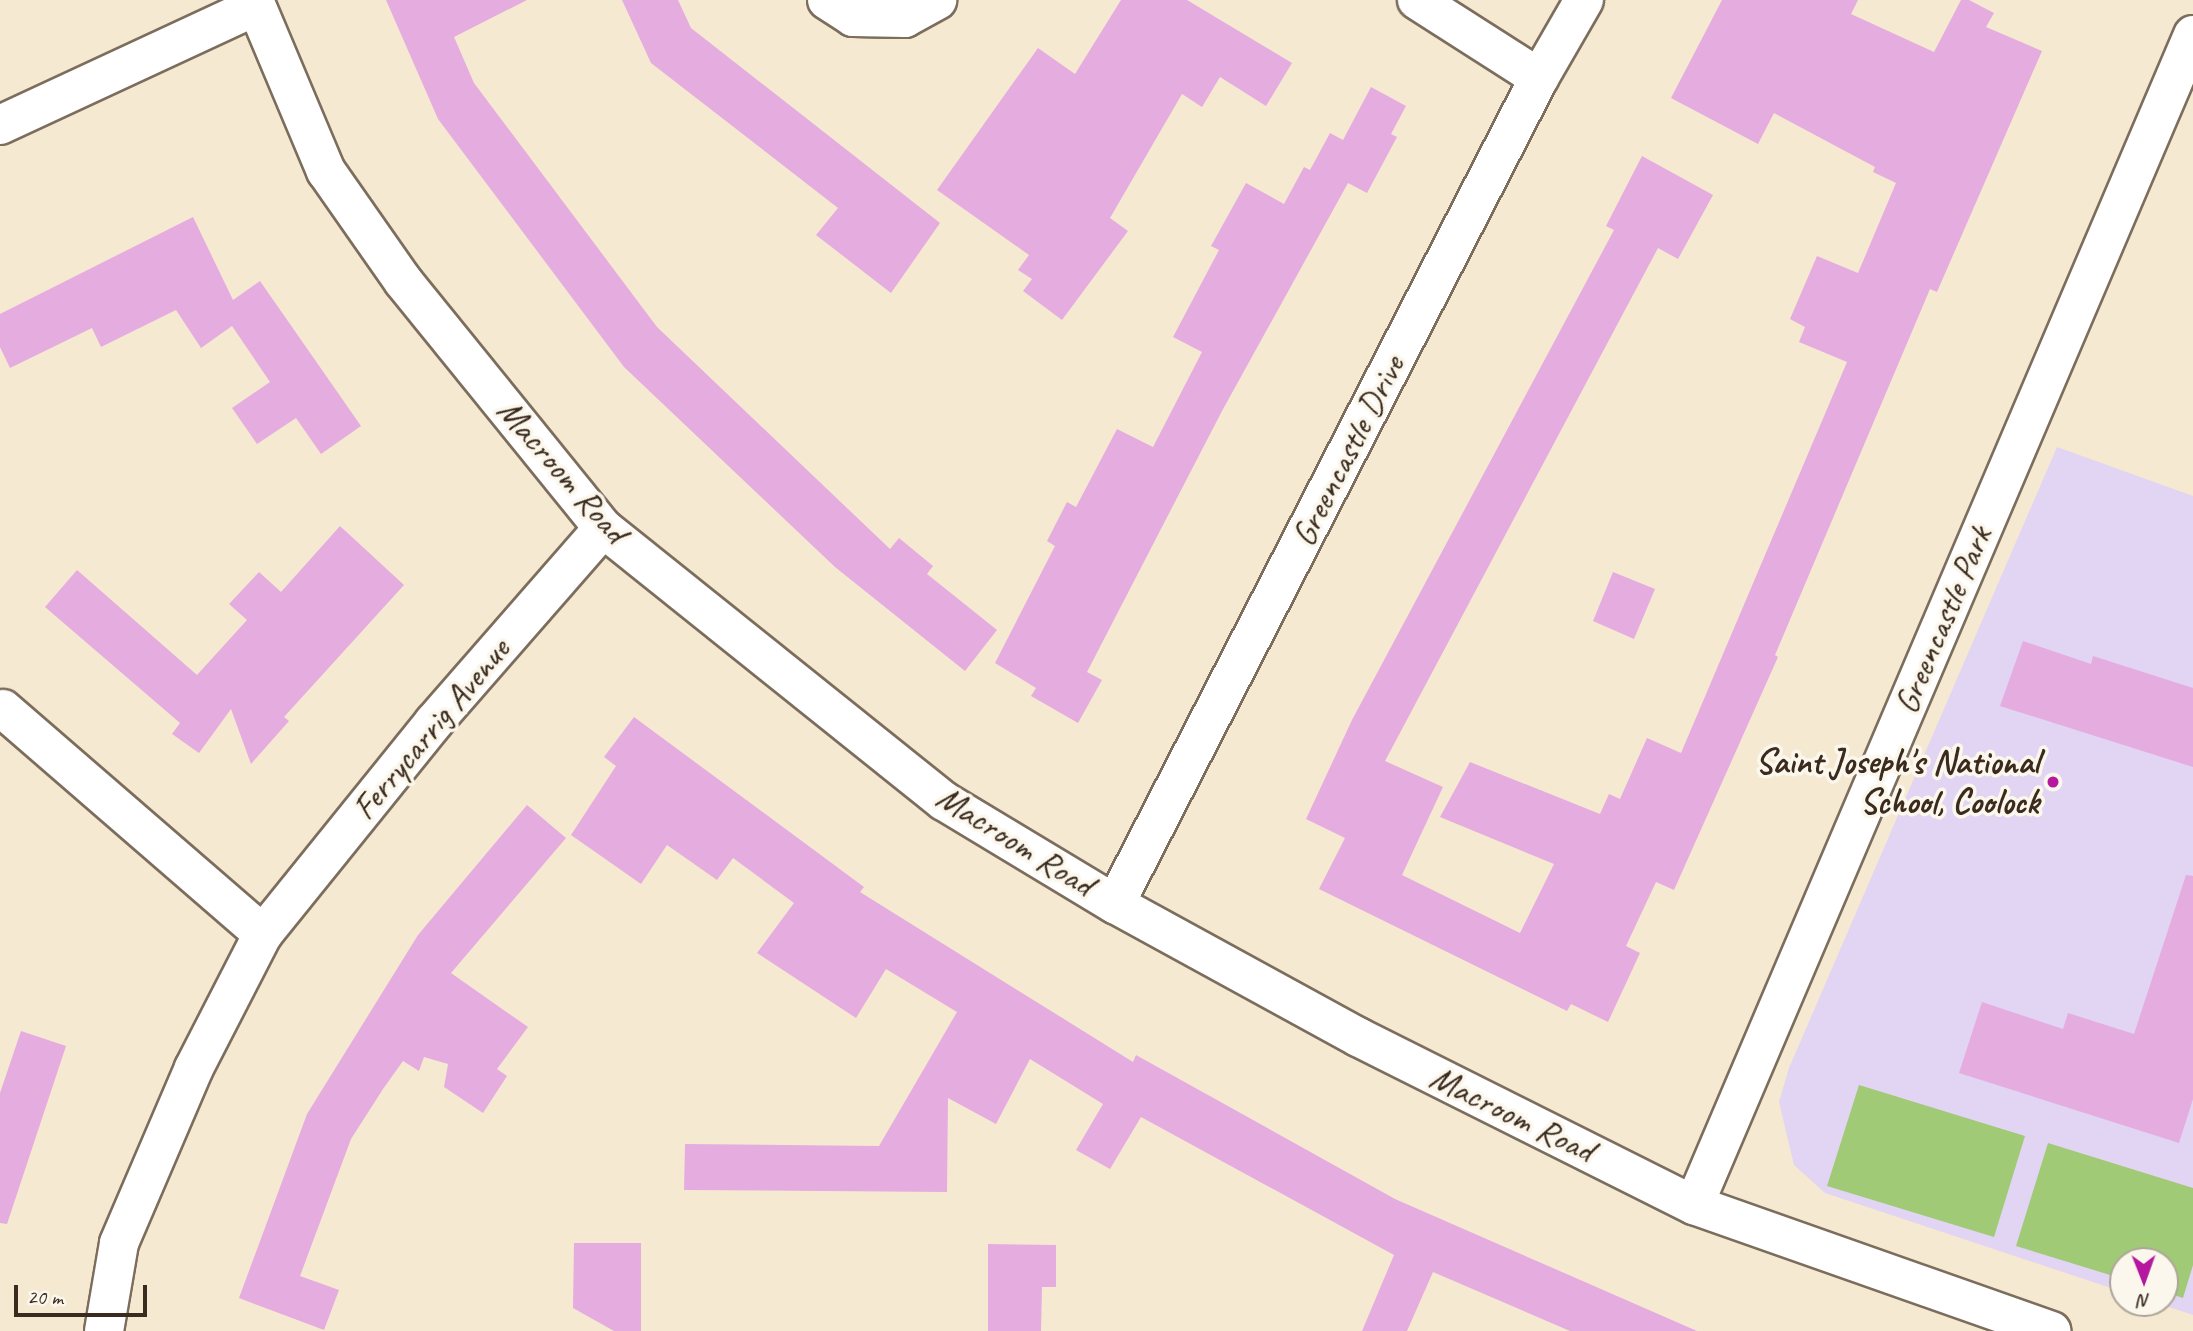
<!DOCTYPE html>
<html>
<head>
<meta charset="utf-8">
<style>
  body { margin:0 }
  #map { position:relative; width:2193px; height:1331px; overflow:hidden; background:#f5e9d2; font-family:Caveat,sans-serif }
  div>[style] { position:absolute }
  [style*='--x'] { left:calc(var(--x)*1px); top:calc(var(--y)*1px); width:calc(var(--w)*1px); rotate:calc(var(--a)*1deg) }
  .built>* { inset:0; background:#e2d4f3 }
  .green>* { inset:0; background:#a0ca76 }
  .building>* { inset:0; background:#e5ace0 }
  .roads { filter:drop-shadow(2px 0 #7c6d5d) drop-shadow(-2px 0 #7c6d5d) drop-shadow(0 2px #7c6d5d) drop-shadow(0 -2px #7c6d5d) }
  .minor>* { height:38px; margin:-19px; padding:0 19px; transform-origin:19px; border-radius:19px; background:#fff }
  .dots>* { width:19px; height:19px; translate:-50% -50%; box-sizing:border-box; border:4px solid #fbf7ec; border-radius:50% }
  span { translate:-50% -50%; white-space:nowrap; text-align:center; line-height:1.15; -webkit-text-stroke:7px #fbf7ec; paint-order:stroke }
  .street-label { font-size:35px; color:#3b2a1e }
  .poi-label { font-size:35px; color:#3b2a1e; font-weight:700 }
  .right { translate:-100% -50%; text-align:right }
  .north { position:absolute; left:2109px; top:1247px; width:70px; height:70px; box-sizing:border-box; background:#fbf7ec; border:2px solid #aea59a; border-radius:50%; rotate:179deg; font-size:19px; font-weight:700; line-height:28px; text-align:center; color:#3b2a1e }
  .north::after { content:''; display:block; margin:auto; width:24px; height:32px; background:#b5179e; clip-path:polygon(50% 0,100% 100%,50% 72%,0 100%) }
  .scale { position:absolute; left:14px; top:1285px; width:133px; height:32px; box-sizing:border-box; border:4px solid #3b2a1e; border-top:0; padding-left:9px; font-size:21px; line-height:24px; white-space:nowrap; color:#3b2a1e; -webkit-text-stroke:5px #fbf7ec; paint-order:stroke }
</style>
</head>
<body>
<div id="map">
  <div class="built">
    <i style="clip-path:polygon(2057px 447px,2193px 496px,2193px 1315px,2157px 1303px,2165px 1303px,2165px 1261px,2123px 1261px,2123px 1292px,1825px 1193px,1794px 1165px,1779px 1102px,1789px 1068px)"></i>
  </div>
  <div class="green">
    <i style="clip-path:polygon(1859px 1085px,2025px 1136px,1994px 1237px,1827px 1186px)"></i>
    <i style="clip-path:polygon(2048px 1143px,2193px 1188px,2193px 1265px,2183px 1298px,2165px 1292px,2165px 1261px,2123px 1261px,2123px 1279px,2016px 1246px)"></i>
  </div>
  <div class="building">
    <i style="clip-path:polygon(386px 0,527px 0,454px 37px,474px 83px,657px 327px,890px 549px,899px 538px,933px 566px,927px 574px,997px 630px,965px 671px,835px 567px,624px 367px,438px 119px)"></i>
    <i style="clip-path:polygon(622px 0,678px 0,691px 28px,940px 223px,891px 293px,816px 235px,838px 208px,651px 63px)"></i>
    <i style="clip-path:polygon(1121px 0,1187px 0,1292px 63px,1266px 106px,1220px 77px,1202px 107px,1182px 94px,1110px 218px,1128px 231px,1062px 320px,1023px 291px,1032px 279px,1018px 270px,1029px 255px,937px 190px,1038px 48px,1075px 74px)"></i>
    <i style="clip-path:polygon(1722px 0,1858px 0,1851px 14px,1934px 52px,1961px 0,1969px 0,1994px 13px,1986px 27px,2042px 51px,1937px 292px,1930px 289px,1775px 655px,1778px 657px,1674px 890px,1656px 882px,1626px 946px,1640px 953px,1608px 1022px,1571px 1004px,1567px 1011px,1319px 889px,1345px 838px,1306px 819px,1352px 720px,1614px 230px,1606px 226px,1642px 156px,1713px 195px,1678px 259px,1658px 248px,1385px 761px,1443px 787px,1402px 875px,1520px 933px,1554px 864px,1440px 817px,1470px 762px,1600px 814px,1609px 794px,1620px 799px,1647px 738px,1681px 753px,1847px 362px,1799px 342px,1805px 327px,1790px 319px,1817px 256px,1858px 273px,1896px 183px,1873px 172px,1875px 167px,1774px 113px,1758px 144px,1671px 98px)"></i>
    <i style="clip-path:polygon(1371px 87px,1406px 106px,1391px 134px,1397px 137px,1367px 193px,1348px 183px,1222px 411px,1087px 672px,1102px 680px,1078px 723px,1031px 696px,1036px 688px,995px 663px,1055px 546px,1047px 541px,1067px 502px,1076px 507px,1117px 429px,1153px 447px,1202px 352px,1173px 337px,1219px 250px,1211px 246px,1246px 183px,1284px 204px,1304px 167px,1310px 170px,1330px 133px,1343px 140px)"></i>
    <i style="clip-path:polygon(193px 217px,233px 300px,260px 281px,361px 426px,321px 454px,296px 418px,257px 444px,232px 408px,270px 382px,232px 326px,201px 348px,176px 310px,101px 347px,92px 328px,10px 368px,0 347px,0 314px)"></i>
    <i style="clip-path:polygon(340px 526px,404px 585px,284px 717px,289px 721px,251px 764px,231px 709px,199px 753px,172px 734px,180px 723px,45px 607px,77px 570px,197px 675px,247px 620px,229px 604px,259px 572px,281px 592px)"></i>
    <i style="clip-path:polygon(1613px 572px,1655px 589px,1634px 639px,1593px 621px)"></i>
    <i style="clip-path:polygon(2023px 641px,2091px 664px,2093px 656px,2193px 688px,2193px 767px,2000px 706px)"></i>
    <i style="clip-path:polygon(634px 717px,864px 887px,860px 892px,1133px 1062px,1136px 1055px,1395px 1199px,1697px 1331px,1570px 1331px,1433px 1272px,1407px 1331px,1362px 1331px,1394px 1255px,1141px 1117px,1110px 1169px,1076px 1150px,1103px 1104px,1030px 1059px,996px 1124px,948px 1098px,947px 1192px,684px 1190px,685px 1144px,879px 1146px,957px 1012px,886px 969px,856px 1018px,757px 953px,794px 903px,733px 858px,717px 880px,667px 845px,641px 884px,571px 835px,616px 766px,604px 757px)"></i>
    <i style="clip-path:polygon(527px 805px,566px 838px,451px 973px,528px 1027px,497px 1069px,507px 1076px,483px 1113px,444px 1087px,448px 1064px,424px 1057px,419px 1071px,403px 1061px,383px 1089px,351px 1139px,300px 1276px,339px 1290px,324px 1330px,239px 1298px,307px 1114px,418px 935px)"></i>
    <i style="clip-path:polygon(2186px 875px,2193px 876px,2193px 1099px,2179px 1143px,1959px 1073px,1982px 1002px,2063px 1029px,2068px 1013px,2134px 1034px)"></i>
    <i style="clip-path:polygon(21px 1031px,66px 1046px,7px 1224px,0 1223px,0 1093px)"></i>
    <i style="clip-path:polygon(574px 1243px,641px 1243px,641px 1331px,614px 1331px,573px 1308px)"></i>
    <i style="clip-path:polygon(988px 1244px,1056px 1245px,1056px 1287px,1042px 1287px,1041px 1331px,988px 1331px)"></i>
  </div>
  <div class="roads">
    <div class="minor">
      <i style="--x:254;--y:0;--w:186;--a:67.2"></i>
      <i style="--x:326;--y:171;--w:134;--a:55"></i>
      <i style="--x:403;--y:281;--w:318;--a:51"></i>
      <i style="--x:603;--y:528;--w:437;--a:38.7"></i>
      <i style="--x:944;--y:801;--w:200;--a:31.1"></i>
      <i style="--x:1115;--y:904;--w:277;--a:28.7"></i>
      <i style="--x:1358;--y:1037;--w:376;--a:26.6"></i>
      <i style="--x:1694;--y:1205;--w:379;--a:19.4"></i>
      <i style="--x:827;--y:0;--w:31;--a:33"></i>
      <i style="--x:853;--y:17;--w:52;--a:1.1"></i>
      <i style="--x:905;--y:18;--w:37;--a:-29"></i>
      <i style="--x:1417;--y:0;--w:145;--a:32.6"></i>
      <i style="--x:0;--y:125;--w:282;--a:-24.9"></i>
      <i style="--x:3;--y:709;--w:344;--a:40.9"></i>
      <i style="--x:1115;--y:904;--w:928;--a:-62.83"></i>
      <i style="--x:1539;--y:78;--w:90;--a:-60"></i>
      <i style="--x:1694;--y:1205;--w:1272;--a:-66.9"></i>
      <i style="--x:104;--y:1331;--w:89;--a:-80.3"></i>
      <i style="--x:119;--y:1243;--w:190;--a:-66.8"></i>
      <i style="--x:194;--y:1068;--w:151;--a:-62.8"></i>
      <i style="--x:263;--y:934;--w:272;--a:-51.1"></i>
      <i style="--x:434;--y:722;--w:257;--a:-48.9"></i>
    </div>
  </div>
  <div class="dots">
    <i style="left:2053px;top:782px;background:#b5179e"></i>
  </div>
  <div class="street-label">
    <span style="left:1348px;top:451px;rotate:-63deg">Greencastle Drive</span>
    <span style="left:562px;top:471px;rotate:49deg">Macroom Road</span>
    <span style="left:1943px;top:620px;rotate:-67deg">Greencastle Park</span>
    <span style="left:431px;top:729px;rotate:-50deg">Ferrycarrig Avenue</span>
    <span style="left:1015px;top:841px;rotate:32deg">Macroom Road</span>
    <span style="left:1512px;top:1114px;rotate:26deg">Macroom Road</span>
  </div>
  <div class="poi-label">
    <span class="right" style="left:2039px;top:782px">Saint Joseph's National<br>School, Coolock</span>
  </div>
  <div class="north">N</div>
  <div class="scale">20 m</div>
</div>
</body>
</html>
